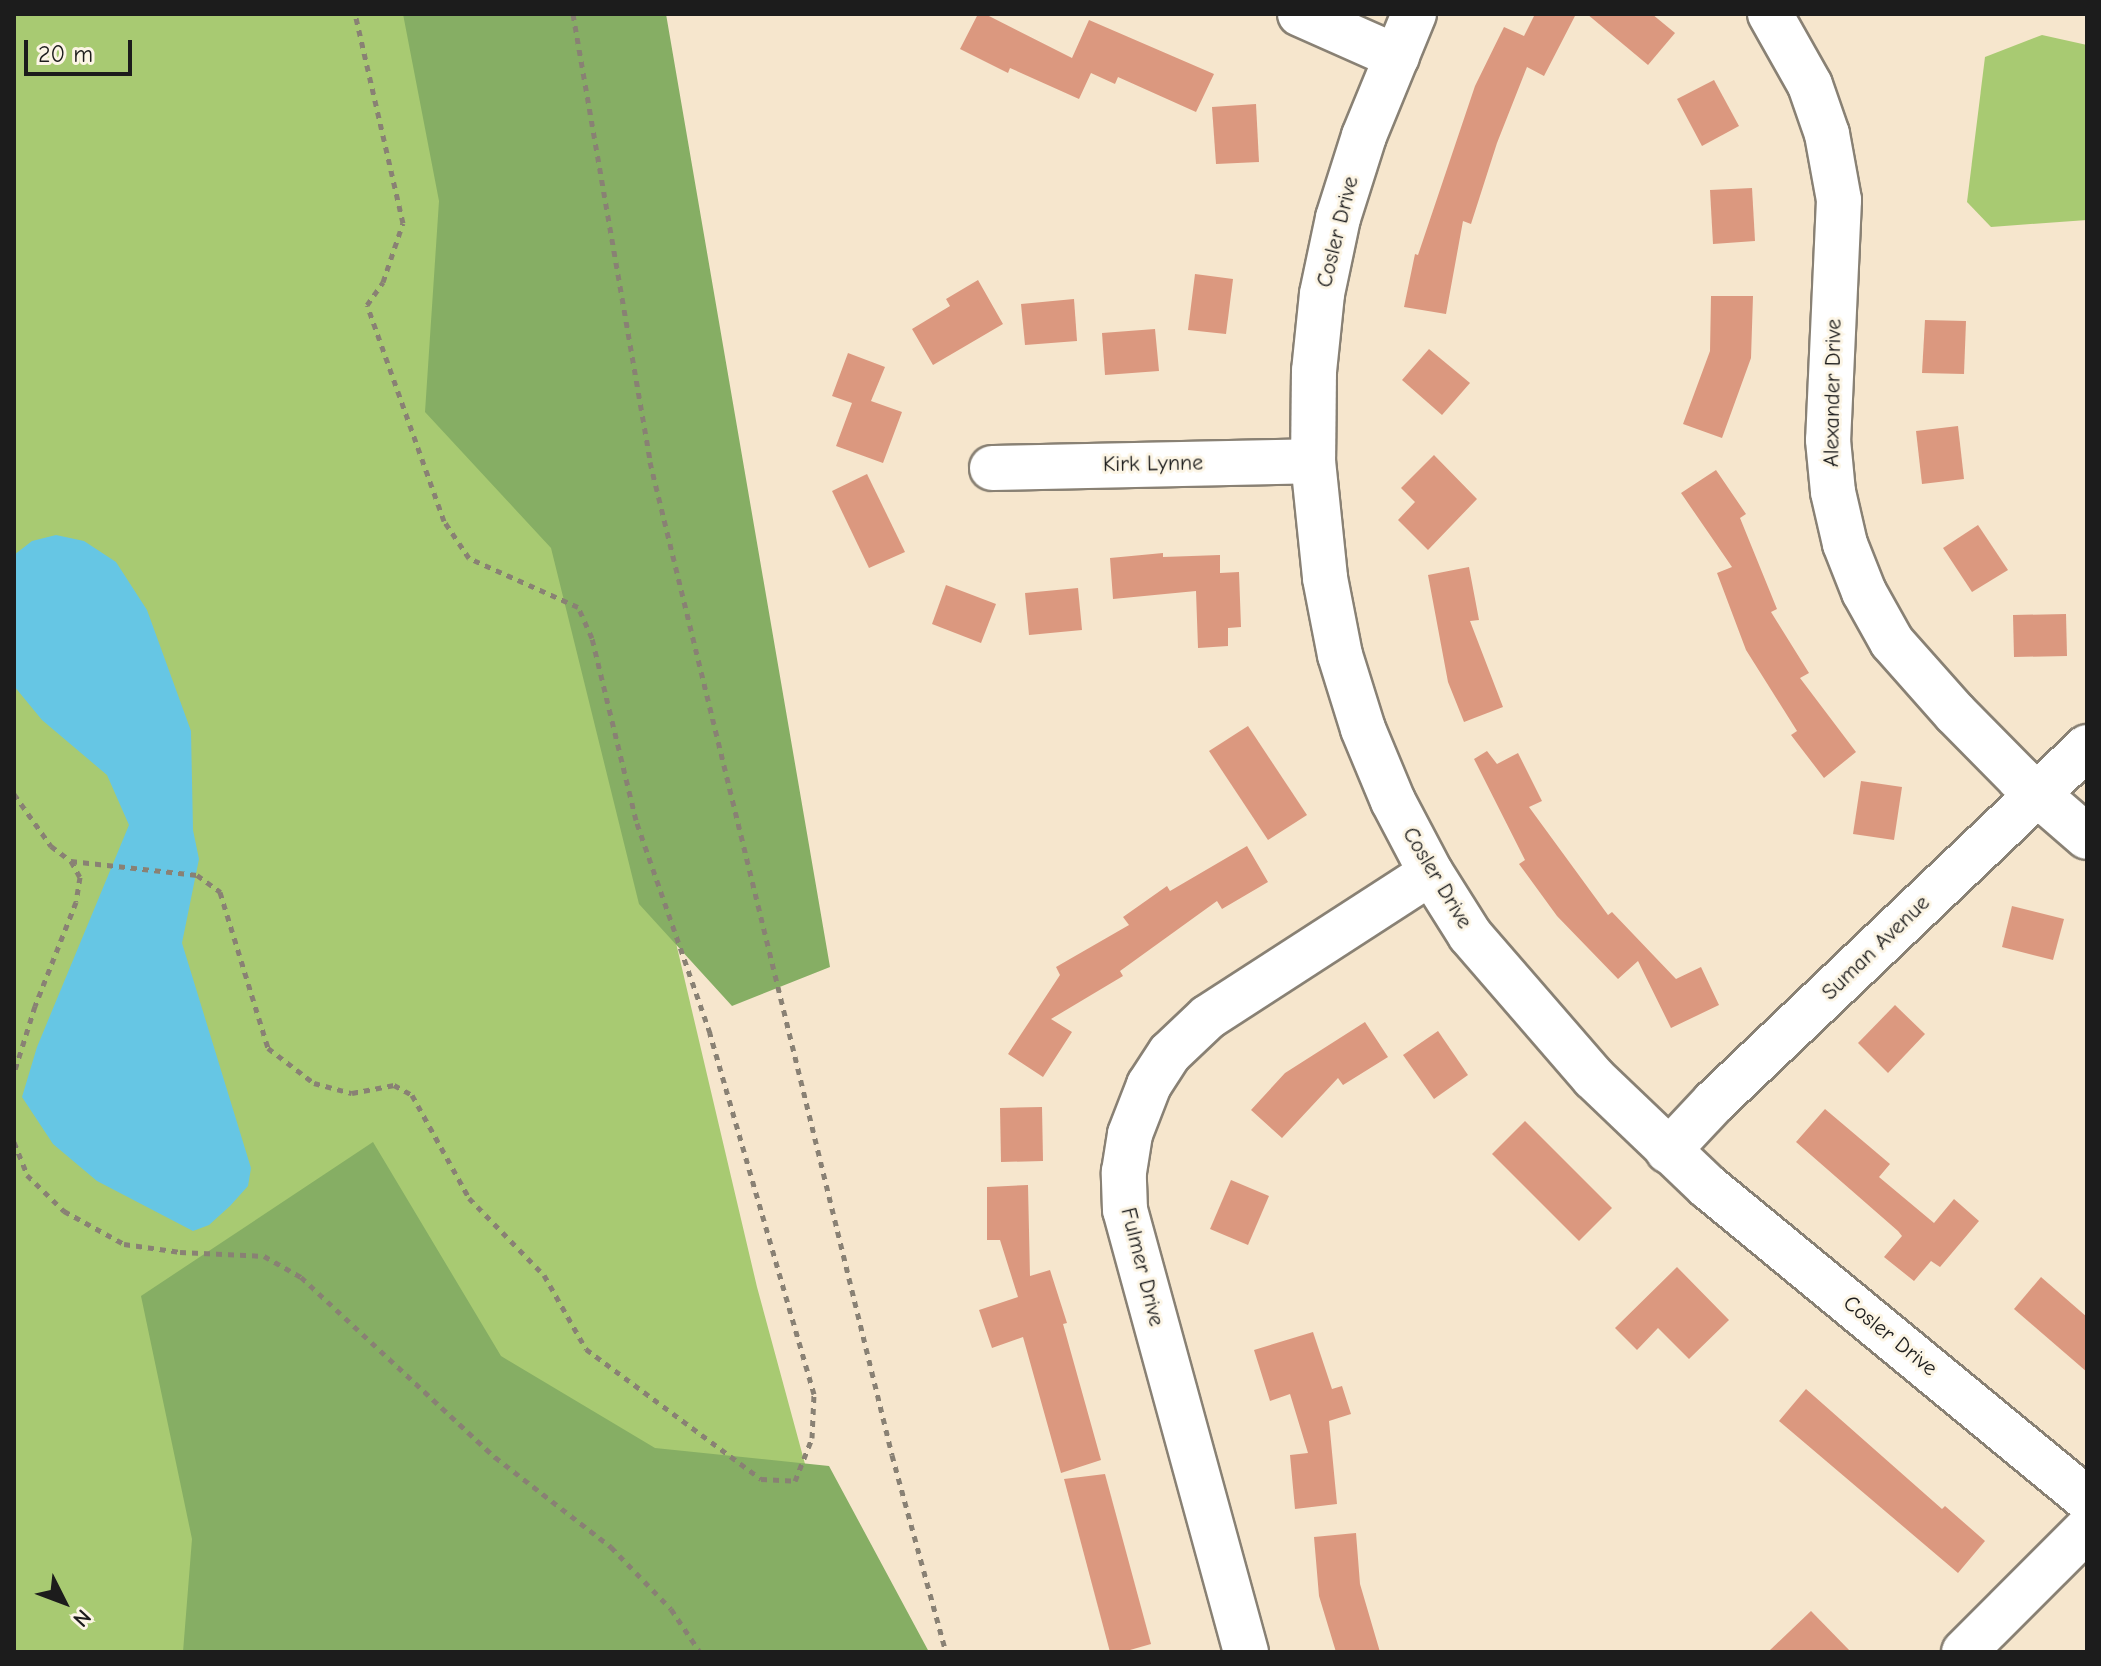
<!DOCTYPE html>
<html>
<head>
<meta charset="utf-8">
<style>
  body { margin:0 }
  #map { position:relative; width:2101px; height:1666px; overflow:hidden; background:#f6e6cd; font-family:"Comic Neue",sans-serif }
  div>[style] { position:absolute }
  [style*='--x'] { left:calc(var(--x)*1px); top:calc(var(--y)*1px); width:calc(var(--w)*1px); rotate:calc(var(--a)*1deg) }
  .green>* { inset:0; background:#a8ca72 }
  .forest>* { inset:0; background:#86ae64 }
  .water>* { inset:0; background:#66c6e4 }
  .building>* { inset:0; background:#db987f }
  .path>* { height:5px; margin-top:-2.5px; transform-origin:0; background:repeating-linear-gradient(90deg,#898174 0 6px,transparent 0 12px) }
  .roads { filter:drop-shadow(2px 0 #898174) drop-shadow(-2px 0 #898174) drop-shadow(0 2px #898174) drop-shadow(0 -2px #898174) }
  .minor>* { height:44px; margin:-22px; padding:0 22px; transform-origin:22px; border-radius:22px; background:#fff }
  span { translate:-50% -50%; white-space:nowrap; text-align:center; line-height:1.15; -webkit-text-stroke:6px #fcf5e5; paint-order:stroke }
  .street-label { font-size:22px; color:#1c1c1c }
  .frame { position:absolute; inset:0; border:16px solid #1c1c1c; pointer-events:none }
  .north { position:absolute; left:24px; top:1562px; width:80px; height:80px; -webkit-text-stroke:6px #fcf5e5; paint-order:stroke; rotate:132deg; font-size:22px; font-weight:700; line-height:32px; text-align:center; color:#1c1c1c }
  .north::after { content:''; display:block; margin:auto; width:28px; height:36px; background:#1c1c1c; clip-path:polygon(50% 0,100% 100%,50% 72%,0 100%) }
  .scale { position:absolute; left:24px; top:40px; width:108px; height:36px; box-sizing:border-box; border:4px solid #1c1c1c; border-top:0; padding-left:10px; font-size:24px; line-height:28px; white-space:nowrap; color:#1c1c1c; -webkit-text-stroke:6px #fcf5e5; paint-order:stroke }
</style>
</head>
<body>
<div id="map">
  <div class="green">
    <i style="clip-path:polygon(14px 14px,518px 14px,508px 229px,757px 1287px,856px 1652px,14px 1652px)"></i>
    <i style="clip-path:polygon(2042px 35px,2087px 45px,2087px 220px,1991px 227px,1967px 202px,1985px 57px)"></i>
  </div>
  <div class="forest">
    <i style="clip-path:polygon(403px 14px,666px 14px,830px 967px,732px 1006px,639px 904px,551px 548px,425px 412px,439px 201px)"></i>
    <i style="clip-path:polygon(373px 1142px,501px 1356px,655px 1448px,829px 1466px,929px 1652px,183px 1652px,192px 1539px,141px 1296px)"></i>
  </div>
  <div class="water">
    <i style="clip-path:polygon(56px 535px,84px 541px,116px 562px,147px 610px,191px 731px,193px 830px,199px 859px,182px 943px,251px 1168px,248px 1186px,230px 1206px,209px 1225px,193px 1231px,97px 1181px,53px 1144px,22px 1097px,37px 1047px,129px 825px,107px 775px,42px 720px,14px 686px,14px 555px,32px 541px)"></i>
  </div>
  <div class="building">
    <i style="clip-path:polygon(978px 14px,985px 14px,1072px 58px,1089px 20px,1214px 74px,1196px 112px,1118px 77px,1115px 84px,1091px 73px,1079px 99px,1010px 68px,1008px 73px,960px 49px)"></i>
    <i style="clip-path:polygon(1535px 14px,1576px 14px,1544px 76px,1527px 67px,1497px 143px,1471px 224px,1463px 221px,1446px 314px,1404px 307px,1415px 254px,1418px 255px,1475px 86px,1504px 27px,1524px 36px)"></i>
    <i style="clip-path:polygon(1587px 14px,1652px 14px,1675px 33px,1648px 65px)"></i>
    <i style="clip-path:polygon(1714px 80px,1739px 126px,1702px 146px,1677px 99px)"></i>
    <i style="clip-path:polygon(1256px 104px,1259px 162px,1216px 164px,1212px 107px)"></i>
    <i style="clip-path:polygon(1752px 188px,1755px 241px,1713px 244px,1710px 190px)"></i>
    <i style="clip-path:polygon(1195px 274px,1233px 279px,1226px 334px,1188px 330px)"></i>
    <i style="clip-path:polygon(978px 280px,1003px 324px,933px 365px,912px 329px,950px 306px,946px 299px)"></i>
    <i style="clip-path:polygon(1711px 296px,1753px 296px,1751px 358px,1722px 438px,1683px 424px,1710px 351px)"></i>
    <i style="clip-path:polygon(1074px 299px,1077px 341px,1025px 345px,1021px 304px)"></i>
    <i style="clip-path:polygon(1925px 320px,1966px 321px,1964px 374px,1922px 373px)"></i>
    <i style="clip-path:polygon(1155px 329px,1159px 371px,1105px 375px,1102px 333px)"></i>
    <i style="clip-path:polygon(1429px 349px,1470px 383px,1442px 415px,1402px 380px)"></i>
    <i style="clip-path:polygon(848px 353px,885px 367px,871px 401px,902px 412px,883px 463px,836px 446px,852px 403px,832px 396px)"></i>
    <i style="clip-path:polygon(1958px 426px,1964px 479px,1922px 484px,1916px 431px)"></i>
    <i style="clip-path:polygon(1434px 455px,1477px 499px,1428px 550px,1398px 520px,1415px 502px,1401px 488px)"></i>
    <i style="clip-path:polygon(1716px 470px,1746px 514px,1740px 518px,1777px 609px,1771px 612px,1809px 673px,1800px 678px,1856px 752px,1824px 778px,1791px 735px,1797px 731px,1746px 650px,1717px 573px,1732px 567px,1681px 493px)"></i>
    <i style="clip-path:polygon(867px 474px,905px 552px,869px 568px,832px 491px)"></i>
    <i style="clip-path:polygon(1978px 525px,2008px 570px,1972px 592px,1943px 548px)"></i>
    <i style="clip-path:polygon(1163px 553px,1163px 557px,1220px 555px,1220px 573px,1239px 572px,1241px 627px,1228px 628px,1228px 646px,1198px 648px,1196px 591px,1113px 599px,1110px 558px)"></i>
    <i style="clip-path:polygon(1469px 567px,1479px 620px,1470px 621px,1503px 707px,1464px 722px,1448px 682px,1428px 575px)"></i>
    <i style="clip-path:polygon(946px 585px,996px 604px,981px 643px,932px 624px)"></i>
    <i style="clip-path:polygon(1078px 588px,1082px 630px,1029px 635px,1025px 593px)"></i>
    <i style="clip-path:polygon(2066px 614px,2067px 656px,2014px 657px,2013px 615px)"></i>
    <i style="clip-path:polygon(1248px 726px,1307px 815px,1268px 840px,1209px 751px)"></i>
    <i style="clip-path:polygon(1487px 751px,1497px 764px,1518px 753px,1542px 801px,1529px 807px,1608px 915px,1612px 912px,1676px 979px,1701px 967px,1719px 1005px,1671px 1028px,1638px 961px,1618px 979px,1557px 916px,1519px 864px,1525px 860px,1474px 759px)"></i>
    <i style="clip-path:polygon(1861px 781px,1902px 787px,1894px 840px,1853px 834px)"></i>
    <i style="clip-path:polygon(1247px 846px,1268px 882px,1222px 909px,1217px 901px,1120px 971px,1123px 976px,1051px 1019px,1072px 1032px,1043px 1077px,1008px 1054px,1060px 975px,1056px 967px,1129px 925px,1123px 917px,1167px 886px,1170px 891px)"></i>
    <i style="clip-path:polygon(2012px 906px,2064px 919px,2053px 960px,2002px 947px)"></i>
    <i style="clip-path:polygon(1895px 1005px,1925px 1034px,1888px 1073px,1858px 1043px)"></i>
    <i style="clip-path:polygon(1365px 1022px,1388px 1057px,1343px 1085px,1338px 1078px,1282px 1138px,1251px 1110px,1285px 1073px)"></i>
    <i style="clip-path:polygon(1438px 1031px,1468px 1075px,1434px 1099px,1403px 1055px)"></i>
    <i style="clip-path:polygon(1042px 1107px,1043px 1161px,1001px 1162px,1000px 1108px)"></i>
    <i style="clip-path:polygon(1825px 1109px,1890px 1164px,1879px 1177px,1934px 1223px,1954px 1199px,1979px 1221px,1940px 1267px,1931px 1261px,1914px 1281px,1884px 1257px,1902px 1236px,1898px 1231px,1796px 1142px)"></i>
    <i style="clip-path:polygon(1525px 1121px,1612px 1208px,1579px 1241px,1492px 1154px)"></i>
    <i style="clip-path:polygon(1231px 1180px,1269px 1196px,1248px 1245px,1210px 1229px)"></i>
    <i style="clip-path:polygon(1028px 1185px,1030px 1276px,1050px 1270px,1067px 1323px,1063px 1324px,1101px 1460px,1061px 1473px,1023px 1337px,992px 1348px,979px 1310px,1018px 1297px,1000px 1240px,987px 1240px,987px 1187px)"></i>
    <i style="clip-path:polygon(1677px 1267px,1729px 1320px,1689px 1359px,1658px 1328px,1637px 1350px,1615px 1328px)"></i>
    <i style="clip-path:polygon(2041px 1277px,2087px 1317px,2087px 1372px,2014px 1309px)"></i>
    <i style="clip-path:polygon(1313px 1332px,1332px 1389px,1342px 1386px,1351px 1414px,1329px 1421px,1337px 1504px,1295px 1509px,1290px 1455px,1308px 1453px,1290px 1394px,1270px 1401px,1254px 1350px)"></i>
    <i style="clip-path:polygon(1806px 1389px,1942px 1509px,1945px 1506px,1985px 1541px,1958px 1573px,1779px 1421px)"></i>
    <i style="clip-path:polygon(1105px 1474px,1151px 1644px,1123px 1652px,1110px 1652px,1064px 1479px)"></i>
    <i style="clip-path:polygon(1356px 1533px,1360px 1584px,1380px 1652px,1336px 1652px,1319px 1596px,1314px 1537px)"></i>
    <i style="clip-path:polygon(1811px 1611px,1851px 1652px,1768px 1652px)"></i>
  </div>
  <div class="path">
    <i style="--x:573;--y:14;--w:455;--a:80.2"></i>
    <i style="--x:650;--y:462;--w:1022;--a:76.3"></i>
    <i style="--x:892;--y:1455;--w:204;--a:74.7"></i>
    <i style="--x:14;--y:794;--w:64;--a:54.6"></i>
    <i style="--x:51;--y:846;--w:25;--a:37"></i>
    <i style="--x:71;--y:861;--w:18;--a:61"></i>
    <i style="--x:80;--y:877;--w:25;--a:99"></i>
    <i style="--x:76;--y:902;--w:112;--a:111.5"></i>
    <i style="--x:35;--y:1006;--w:70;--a:107.4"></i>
    <i style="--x:71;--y:861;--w:127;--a:6.3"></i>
    <i style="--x:197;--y:875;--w:29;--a:36"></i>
    <i style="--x:220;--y:892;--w:163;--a:72.9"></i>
    <i style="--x:268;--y:1048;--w:58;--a:37.3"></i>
    <i style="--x:314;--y:1083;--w:39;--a:15"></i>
    <i style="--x:352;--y:1093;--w:43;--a:-10.8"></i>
    <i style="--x:394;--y:1085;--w:21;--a:29"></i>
    <i style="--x:412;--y:1095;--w:118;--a:61"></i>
    <i style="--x:469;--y:1198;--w:107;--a:45.8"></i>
    <i style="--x:544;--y:1275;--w:85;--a:60.4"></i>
    <i style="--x:586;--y:1349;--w:218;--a:36.6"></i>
    <i style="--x:761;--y:1479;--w:34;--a:3"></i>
    <i style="--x:795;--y:1481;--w:46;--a:-68.4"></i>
    <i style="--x:812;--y:1438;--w:44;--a:-87.4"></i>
    <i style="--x:814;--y:1394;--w:376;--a:-106.1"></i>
    <i style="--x:710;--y:1033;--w:225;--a:-109.2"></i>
    <i style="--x:636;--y:820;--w:187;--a:-103.6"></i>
    <i style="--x:592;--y:638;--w:34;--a:-114"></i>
    <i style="--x:578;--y:607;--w:120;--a:-155.8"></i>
    <i style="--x:469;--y:558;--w:45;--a:-124"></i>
    <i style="--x:444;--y:521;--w:229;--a:-109.6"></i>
    <i style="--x:367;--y:305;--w:28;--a:-55"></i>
    <i style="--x:383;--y:282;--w:62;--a:-71.3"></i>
    <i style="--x:403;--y:223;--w:214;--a:-102.9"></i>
    <i style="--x:14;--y:1142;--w:35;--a:68"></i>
    <i style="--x:27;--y:1175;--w:52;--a:44.2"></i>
    <i style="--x:64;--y:1211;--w:68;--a:28.8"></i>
    <i style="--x:124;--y:1244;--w:57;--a:8.1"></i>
    <i style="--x:180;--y:1252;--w:84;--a:2.7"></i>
    <i style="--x:264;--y:1256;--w:43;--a:29.6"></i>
    <i style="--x:301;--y:1277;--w:265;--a:42.9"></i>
    <i style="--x:495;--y:1457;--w:147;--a:37.8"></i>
    <i style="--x:611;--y:1547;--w:86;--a:45.9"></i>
    <i style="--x:671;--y:1609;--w:52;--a:56"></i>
  </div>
  <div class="roads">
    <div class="minor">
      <i style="--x:1300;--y:14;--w:106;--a:23.9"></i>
      <i style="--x:1414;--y:14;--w:132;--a:112.3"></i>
      <i style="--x:1364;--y:136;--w:86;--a:107.6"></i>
      <i style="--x:1338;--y:218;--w:78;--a:101.9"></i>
      <i style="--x:1322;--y:294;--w:77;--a:95.9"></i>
      <i style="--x:1314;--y:371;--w:90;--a:90.6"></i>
      <i style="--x:1313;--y:461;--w:118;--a:84.1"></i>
      <i style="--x:1325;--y:578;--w:78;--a:79"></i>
      <i style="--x:1340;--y:655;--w:77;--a:72.7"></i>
      <i style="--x:1363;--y:729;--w:78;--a:67.4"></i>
      <i style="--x:1393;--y:801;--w:81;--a:62.2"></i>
      <i style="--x:1431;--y:873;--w:73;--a:57.8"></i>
      <i style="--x:1470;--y:935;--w:189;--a:49.1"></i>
      <i style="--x:1594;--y:1078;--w:156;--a:43.7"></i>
      <i style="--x:1707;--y:1186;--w:492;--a:39.5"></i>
      <i style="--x:1770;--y:14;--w:81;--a:60.6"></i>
      <i style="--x:1810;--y:85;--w:52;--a:70.9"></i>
      <i style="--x:1827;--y:134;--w:67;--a:79.7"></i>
      <i style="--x:1839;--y:200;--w:240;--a:92.6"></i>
      <i style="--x:1828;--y:440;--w:52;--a:84.5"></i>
      <i style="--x:1833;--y:492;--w:53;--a:77"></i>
      <i style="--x:1845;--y:544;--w:52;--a:68.4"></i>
      <i style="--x:1864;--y:592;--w:57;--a:60.8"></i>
      <i style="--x:1892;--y:642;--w:95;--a:48.4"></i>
      <i style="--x:1955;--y:713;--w:91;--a:45.4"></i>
      <i style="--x:2019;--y:778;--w:90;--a:40.9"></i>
      <i style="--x:992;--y:468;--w:321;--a:-1.2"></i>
      <i style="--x:1668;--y:1151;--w:67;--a:-46.8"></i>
      <i style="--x:1714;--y:1102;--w:515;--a:-43.58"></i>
      <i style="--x:1246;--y:1652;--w:458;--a:-105.3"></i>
      <i style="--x:1125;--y:1210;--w:38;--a:-92"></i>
      <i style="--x:1124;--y:1172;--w:38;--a:-81"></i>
      <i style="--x:1130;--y:1134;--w:53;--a:-68.8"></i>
      <i style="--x:1149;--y:1085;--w:38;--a:-57"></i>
      <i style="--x:1170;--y:1053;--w:52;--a:-43.5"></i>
      <i style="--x:1208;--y:1017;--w:265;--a:-32.9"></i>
      <i style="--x:1964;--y:1652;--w:174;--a:-45"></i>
    </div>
  </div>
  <div class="street-label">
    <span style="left:1338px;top:232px;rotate:-76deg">Cosler Drive</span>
    <span style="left:1833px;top:393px;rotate:-89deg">Alexander Drive</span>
    <span style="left:1153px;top:464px;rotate:-1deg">Kirk Lynne</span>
    <span style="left:1437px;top:878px;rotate:59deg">Cosler Drive</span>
    <span style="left:1876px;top:948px;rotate:-44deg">Suman Avenue</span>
    <span style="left:1142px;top:1267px;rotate:76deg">Fulmer Drive</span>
    <span style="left:1890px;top:1336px;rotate:39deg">Cosler Drive</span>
  </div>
  <div class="frame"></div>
  <div class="north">N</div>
  <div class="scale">20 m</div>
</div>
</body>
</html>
